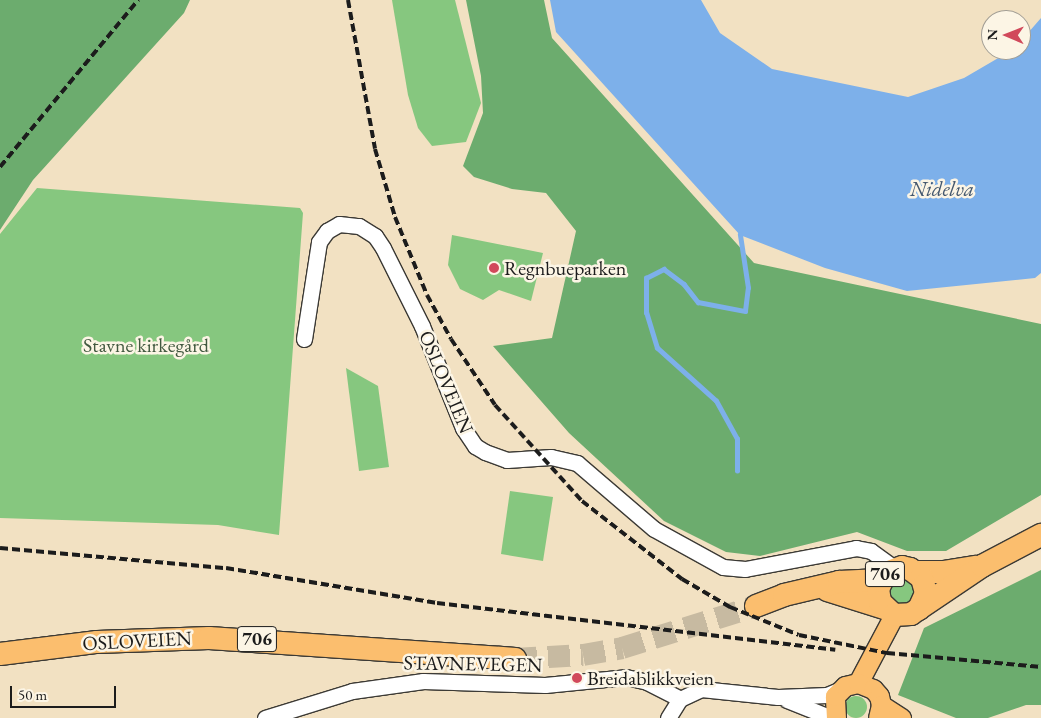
<!DOCTYPE html>
<html>
<head>
<meta charset="utf-8">
<style>
  body { margin:0 }
  #map { position:relative; width:1041px; height:718px; overflow:hidden; background:#f2e1c2; font-family:"EB Garamond",serif }
  div>[style] { position:absolute }
  [style*='--x'] { left:calc(var(--x)*1px); top:calc(var(--y)*1px); width:calc(var(--w)*1px); rotate:calc(var(--a)*1deg) }
  .green>* { inset:0; background:#86c77f }
  .round { border-radius:50% }
  .forest>* { inset:0; background:#6cac6e }
  .water>* { inset:0; background:#7db0ea }
  .stream>* { height:4.5px; margin:-2.25px; padding:0 2.25px; transform-origin:2.25px; border-radius:2.25px; background:#7db0ea }
  .highway-tunnel>* { height:22px; margin-top:-11px; transform-origin:0; background:repeating-linear-gradient(90deg,#c7baa1 0 22px,transparent 0 33px) }
  .roads { filter:drop-shadow(1px 0 #3c3a35) drop-shadow(-1px 0 #3c3a35) drop-shadow(0 1px #3c3a35) drop-shadow(0 -1px #3c3a35) }
  .minor>* { height:15px; margin:-7.5px; padding:0 7.5px; transform-origin:7.5px; border-radius:7.5px; background:#fff }
  .major>* { height:19px; margin:-9.5px; padding:0 9.5px; transform-origin:9.5px; border-radius:9.5px; background:#fbbe6e }
  .highway>* { height:22px; margin:-11px; padding:0 11px; transform-origin:11px; border-radius:11px; background:#fbbe6e }
  .rail>* { height:4px; margin-top:-2px; transform-origin:0; background:repeating-linear-gradient(90deg,#1c1c1c 0 8px,transparent 0 12px) }
  .dots>* { width:14px; height:14px; translate:-50% -50%; box-sizing:border-box; border:2px solid #fcf5e5; border-radius:50% }
  span { translate:-50% -50%; white-space:nowrap; text-align:center; line-height:1.15; -webkit-text-stroke:5px #fcf5e5; paint-order:stroke }
  .shield-label span { padding:1px 4px; background:#fcf5e5; border:1px solid; border-radius:4px; -webkit-text-stroke-width:0 }
  .shield-label { font-size:19px; color:#1c1c1c; font-weight:700 }
  .poi-label { font-size:20px; color:#1c1c1c }
  .left { translate:0 -50%; text-align:left }
  .park-label { font-size:20px; color:#41583f }
  .street-label { font-size:20px; color:#1c1c1c }
  .water-label { font-size:21px; color:#43576e; font-style:italic }
  .north { position:absolute; left:981px; top:10px; width:50px; height:50px; box-sizing:border-box; background:#fcf5e5; border:1px solid #a29e95; border-radius:50%; rotate:271deg; font-size:14px; font-weight:700; line-height:20px; text-align:center; color:#1c1c1c }
  .north::after { content:''; display:block; margin:auto; width:18px; height:22px; background:#d1495b; clip-path:polygon(50% 0,100% 100%,50% 72%,0 100%) }
  .scale { position:absolute; left:10px; top:686px; width:106px; height:22px; box-sizing:border-box; border:2px solid #1c1c1c; border-top:0; padding-left:6px; font-size:15px; line-height:18px; white-space:nowrap; color:#1c1c1c; -webkit-text-stroke:4px #fcf5e5; paint-order:stroke }
</style>
</head>
<body>
<div id="map">
  <div class="green">
    <i style="clip-path:polygon(392px 0,455px 0,481px 103px,466px 142px,432px 146px,418px 128px,408px 95px)"></i>
    <i style="clip-path:polygon(37px 188px,300px 208px,303px 213px,279px 535px,218px 525px,0 518px,0 234px)"></i>
    <i style="clip-path:polygon(452px 235px,543px 253px,531px 301px,499px 290px,483px 300px,460px 289px,448px 265px)"></i>
    <i style="clip-path:polygon(346px 368px,378px 386px,389px 467px,359px 471px)"></i>
    <i style="clip-path:polygon(510px 491px,553px 497px,543px 561px,501px 554px)"></i>
    <i class="round" style="left:888px;top:579px;width:26px;height:26px"></i>
    <i class="round" style="left:845px;top:696px;width:22px;height:22px"></i>
  </div>
  <div class="forest">
    <i style="clip-path:polygon(0 0,190px 0,184px 13px,33px 180px,0 230px)"></i>
    <i style="clip-path:polygon(466px 0,544px 0,552px 38px,754px 263px,1041px 324px,1041px 495px,946px 551px,907px 551px,857px 532px,760px 556px,726px 552px,664px 521px,569px 433px,493px 346px,552px 338px,576px 231px,546px 193px,512px 189px,474px 177px,463px 166px,483px 113px,481px 76px)"></i>
    <i style="clip-path:polygon(1041px 570px,1041px 705px,1026px 705px,988px 718px,956px 718px,898px 695px,924px 628px)"></i>
  </div>
  <div class="water">
    <i style="clip-path:polygon(550px 0,701px 0,720px 33px,772px 69px,908px 97px,964px 78px,1012px 50px,1021px 50px,1021px 41px,1041px 18px,1041px 273px,1035px 278px,907px 291px,825px 268px,740px 235px,556px 32px)"></i>
  </div>
  <div class="stream">
    <i style="--x:737;--y:471;--w:32;--a:-90"></i>
    <i style="--x:737;--y:439;--w:43;--a:-118.9"></i>
    <i style="--x:716;--y:401;--w:79;--a:-138.1"></i>
    <i style="--x:657;--y:348;--w:37;--a:-107"></i>
    <i style="--x:646;--y:313;--w:35;--a:-90"></i>
    <i style="--x:646;--y:278;--w:20;--a:-27"></i>
    <i style="--x:664;--y:269;--w:25;--a:37"></i>
    <i style="--x:684;--y:284;--w:23;--a:52"></i>
    <i style="--x:698;--y:302;--w:48;--a:10.8"></i>
    <i style="--x:745;--y:311;--w:23;--a:-83"></i>
    <i style="--x:748;--y:288;--w:54;--a:-98.6"></i>
  </div>
  <div class="highway-tunnel">
    <i style="--x:515;--y:659;--w:68;--a:-3.4"></i>
    <i style="--x:583;--y:655;--w:40;--a:-10"></i>
    <i style="--x:622;--y:648;--w:140;--a:-17.4"></i>
  </div>
  <div class="roads">
    <div class="minor">
      <i style="--x:304;--y:339;--w:98;--a:-81.2"></i>
      <i style="--x:319;--y:242;--w:14;--a:-54"></i>
      <i style="--x:327;--y:231;--w:14;--a:-30"></i>
      <i style="--x:339;--y:224;--w:20;--a:6"></i>
      <i style="--x:359;--y:226;--w:19;--a:32"></i>
      <i style="--x:375;--y:236;--w:14;--a:56"></i>
      <i style="--x:383;--y:248;--w:87;--a:63.4"></i>
      <i style="--x:422;--y:326;--w:110;--a:68.1"></i>
      <i style="--x:463;--y:428;--w:22;--a:56"></i>
      <i style="--x:475;--y:446;--w:12;--a:31"></i>
      <i style="--x:485;--y:452;--w:23;--a:20"></i>
      <i style="--x:507;--y:460;--w:44;--a:-3.9"></i>
      <i style="--x:551;--y:457;--w:27;--a:13"></i>
      <i style="--x:577;--y:463;--w:101;--a:40.6"></i>
      <i style="--x:654;--y:529;--w:79;--a:28.8"></i>
      <i style="--x:723;--y:567;--w:22;--a:5"></i>
      <i style="--x:745;--y:569;--w:113;--a:-10.7"></i>
      <i style="--x:856;--y:548;--w:15;--a:11"></i>
      <i style="--x:871;--y:551;--w:29;--a:36"></i>
      <i style="--x:787;--y:700;--w:48;--a:21.8"></i>
      <i style="--x:265;--y:718;--w:91;--a:-17.2"></i>
      <i style="--x:352;--y:691;--w:72;--a:-8"></i>
      <i style="--x:423;--y:681;--w:122;--a:1.9"></i>
      <i style="--x:545;--y:685;--w:81;--a:-5.6"></i>
      <i style="--x:626;--y:677;--w:22;--a:13"></i>
      <i style="--x:647;--y:682;--w:37;--a:27"></i>
      <i style="--x:668;--y:718;--w:22;--a:-58"></i>
      <i style="--x:680;--y:699;--w:23;--a:-25"></i>
      <i style="--x:701;--y:689;--w:77;--a:5.9"></i>
      <i style="--x:778;--y:697;--w:49;--a:-2.3"></i>
      <i style="--x:827;--y:695;--w:13;--a:-23"></i>
    </div>
    <div class="major">
      <i style="--x:858;--y:683;--w:77;--a:-62.1"></i>
      <i style="--x:881;--y:705;--w:24;--a:33"></i>
      <i style="--x:836;--y:718;--w:22;--a:-93"></i>
      <i style="--x:835;--y:696;--w:14;--a:-45"></i>
      <i style="--x:845;--y:686;--w:13;--a:-13"></i>
      <i style="--x:858;--y:683;--w:16;--a:22"></i>
      <i style="--x:873;--y:689;--w:9;--a:49"></i>
      <i style="--x:879;--y:696;--w:9;--a:77"></i>
      <i style="--x:881;--y:705;--w:13;--a:103"></i>
    </div>
    <div class="highway">
      <i style="--x:916;--y:572;--w:27;--a:0"></i>
      <i style="--x:943;--y:572;--w:33;--a:-9"></i>
      <i style="--x:827;--y:590;--w:60;--a:17.5"></i>
      <i style="--x:756;--y:606;--w:30;--a:-21"></i>
      <i style="--x:784;--y:595;--w:57;--a:-13.3"></i>
      <i style="--x:839;--y:582;--w:41;--a:-2.8"></i>
      <i style="--x:919;--y:609;--w:17;--a:-66"></i>
      <i style="--x:926;--y:593;--w:16;--a:-105"></i>
      <i style="--x:922;--y:578;--w:15;--a:-143"></i>
      <i style="--x:910;--y:569;--w:8;--a:-166"></i>
      <i style="--x:902;--y:567;--w:17;--a:159"></i>
      <i style="--x:886;--y:573;--w:18;--a:117"></i>
      <i style="--x:878;--y:589;--w:13;--a:81"></i>
      <i style="--x:880;--y:602;--w:19;--a:43"></i>
      <i style="--x:894;--y:615;--w:17;--a:-3"></i>
      <i style="--x:911;--y:614;--w:86;--a:-34.1"></i>
      <i style="--x:982;--y:566;--w:67;--a:-27.7"></i>
      <i style="--x:0;--y:654;--w:98;--a:-7.1"></i>
      <i style="--x:97;--y:642;--w:112;--a:-2"></i>
      <i style="--x:209;--y:638;--w:307;--a:3.9"></i>
    </div>
  </div>
  <div class="rail">
    <i style="--x:348;--y:0;--w:151;--a:79.7"></i>
    <i style="--x:375;--y:149;--w:71;--a:73.6"></i>
    <i style="--x:395;--y:217;--w:84;--a:67.7"></i>
    <i style="--x:427;--y:295;--w:50;--a:61.4"></i>
    <i style="--x:451;--y:339;--w:79;--a:56.3"></i>
    <i style="--x:495;--y:405;--w:130;--a:47.8"></i>
    <i style="--x:582;--y:501;--w:127;--a:38"></i>
    <i style="--x:682;--y:579;--w:56;--a:30.3"></i>
    <i style="--x:730;--y:607;--w:74;--a:22.1"></i>
    <i style="--x:799;--y:635;--w:90;--a:11.6"></i>
    <i style="--x:887;--y:653;--w:155;--a:5.2"></i>
    <i style="--x:0;--y:167;--w:217;--a:-50.4"></i>
    <i style="--x:0;--y:548;--w:227;--a:5.1"></i>
    <i style="--x:226;--y:568;--w:214;--a:9.4"></i>
    <i style="--x:437;--y:603;--w:401;--a:6.7"></i>
  </div>
  <div class="dots">
    <i style="left:494px;top:268px;background:#d1495b"></i>
    <i style="left:577px;top:678px;background:#d1495b"></i>
  </div>
  <div class="shield-label">
    <span style="left:885px;top:574px">706</span>
    <span style="left:257px;top:639px">706</span>
  </div>
  <div class="poi-label">
    <span class="left" style="left:504px;top:268px">Regnbueparken</span>
    <span class="left" style="left:587px;top:678px">Breidablikkveien</span>
  </div>
  <div class="park-label">
    <span style="left:146px;top:345px">Stavne kirkegård</span>
  </div>
  <div class="street-label">
    <span style="left:446px;top:382px;rotate:67deg">OSLOVEIEN</span>
    <span style="left:137px;top:641px;rotate:-3deg">OSLOVEIEN</span>
    <span style="left:473px;top:664px;rotate:1deg">STAVNEVEGEN</span>
  </div>
  <div class="water-label">
    <span style="left:942px;top:189px">Nidelva</span>
  </div>
  <div class="north">N</div>
  <div class="scale">50 m</div>
</div>
</body>
</html>
